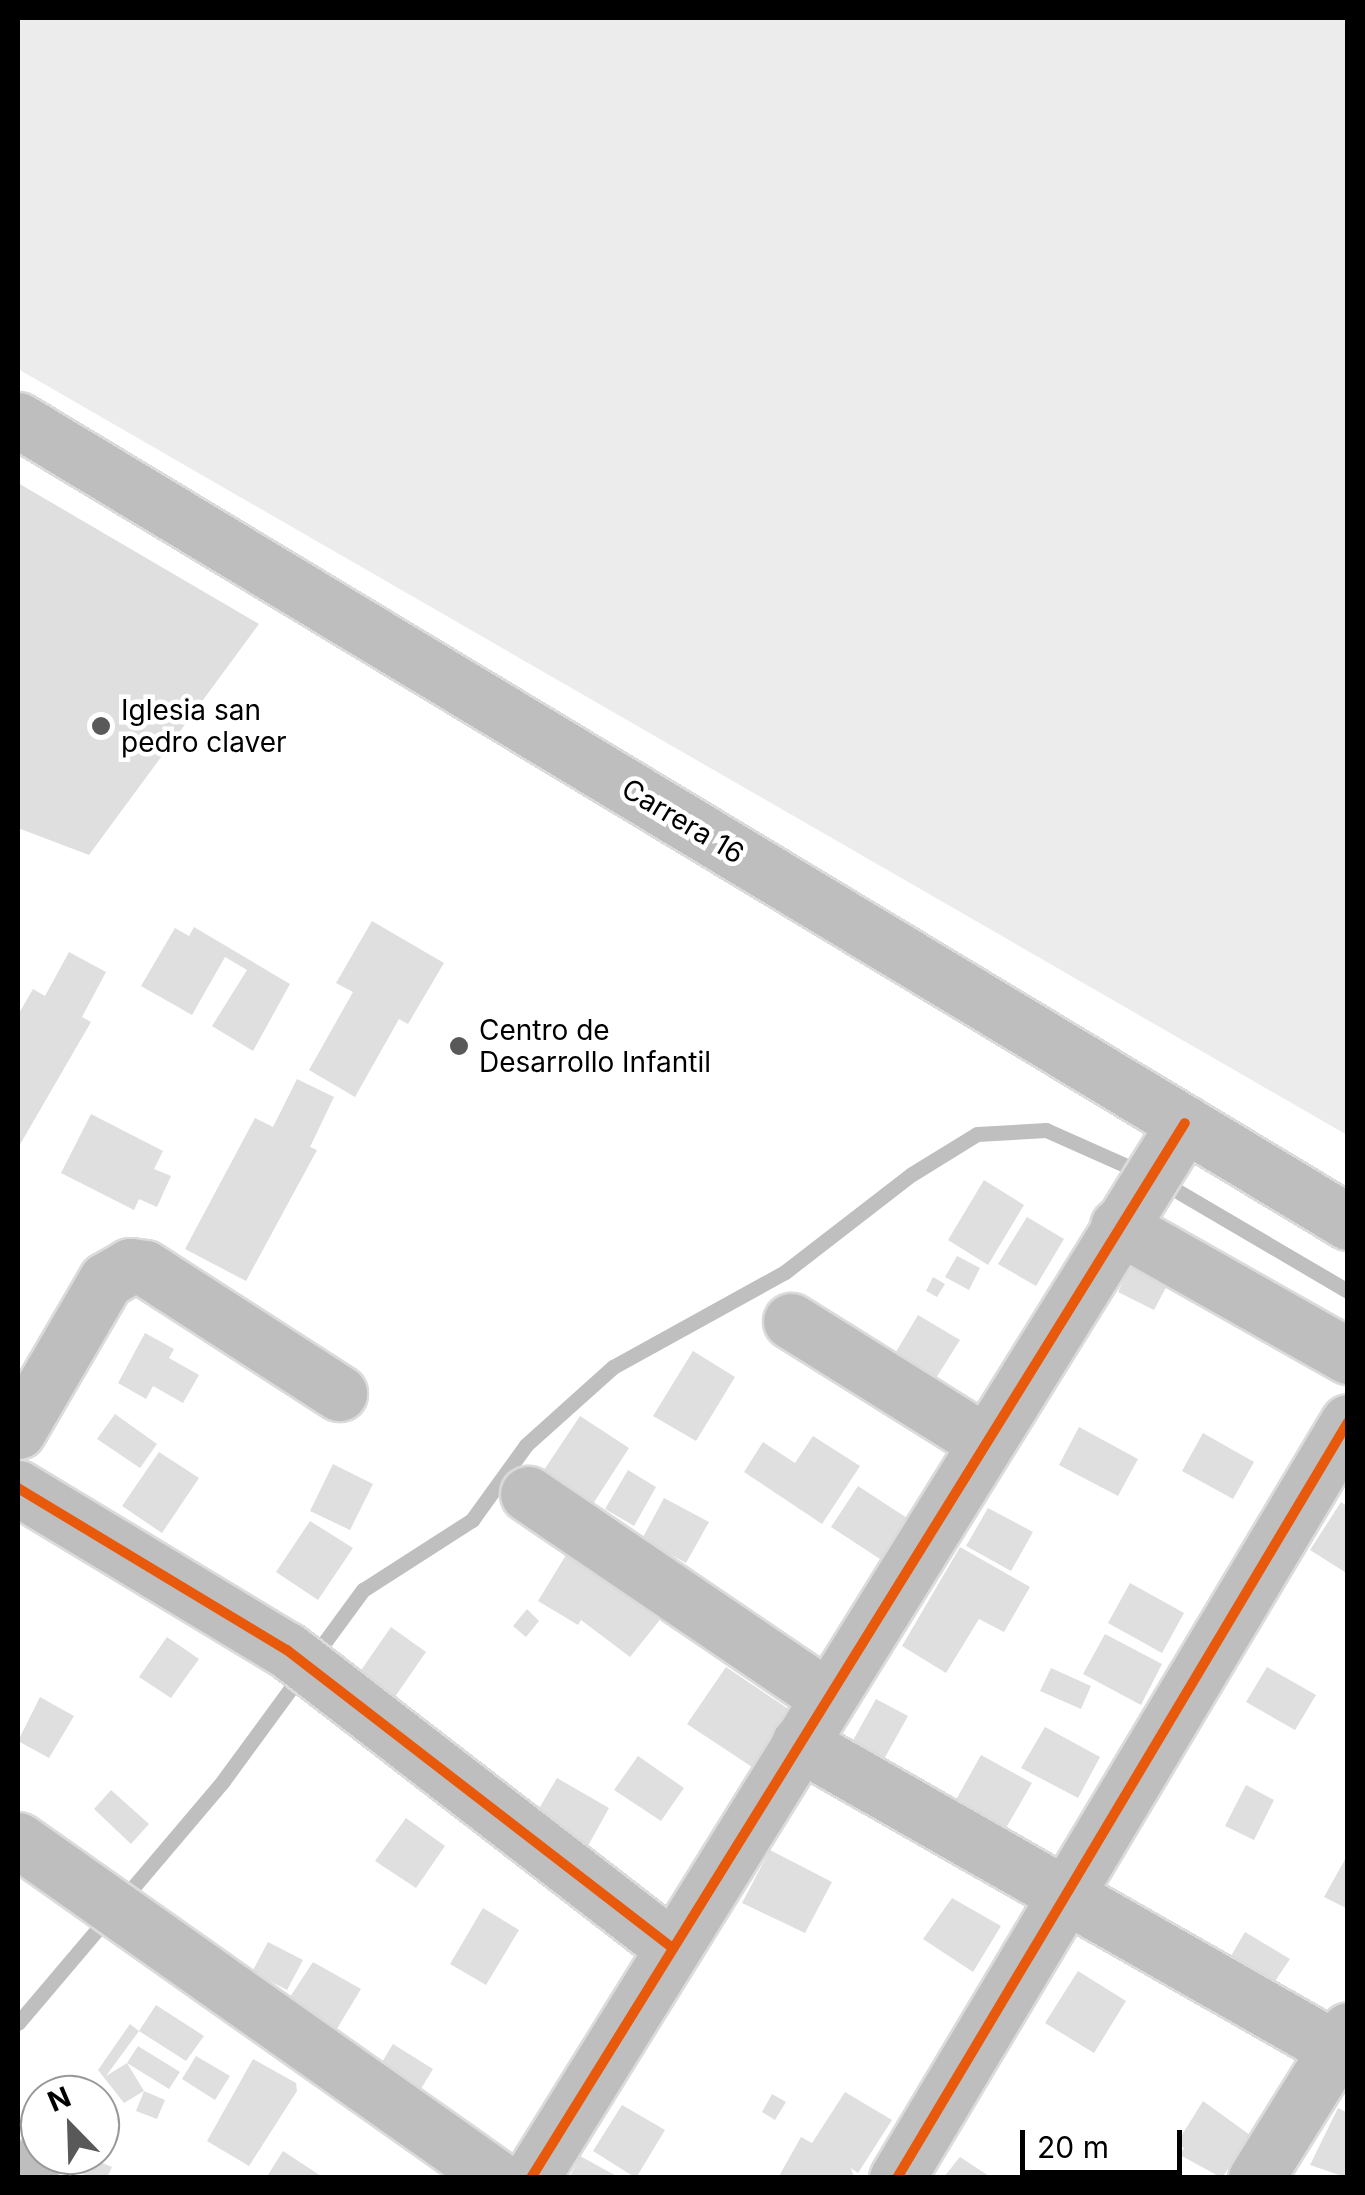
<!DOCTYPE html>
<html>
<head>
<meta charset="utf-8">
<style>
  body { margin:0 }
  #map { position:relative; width:1365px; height:2195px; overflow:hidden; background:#fff; font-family:Inter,sans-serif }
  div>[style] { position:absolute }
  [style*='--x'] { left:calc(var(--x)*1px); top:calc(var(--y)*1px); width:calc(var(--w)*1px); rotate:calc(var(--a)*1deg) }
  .green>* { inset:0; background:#ececec }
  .stream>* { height:15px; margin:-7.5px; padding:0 7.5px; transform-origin:7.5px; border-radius:7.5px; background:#bfbfbf }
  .building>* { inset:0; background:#dfdfdf }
  .roads { filter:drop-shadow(2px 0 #dbdbdb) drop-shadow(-2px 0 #dbdbdb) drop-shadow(0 2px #dbdbdb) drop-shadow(0 -2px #dbdbdb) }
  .minor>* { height:55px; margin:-27.5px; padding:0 27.5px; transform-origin:27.5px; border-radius:27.5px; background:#bebebe }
  .major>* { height:55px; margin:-27.5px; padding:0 27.5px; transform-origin:27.5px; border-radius:27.5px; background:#bebebe }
  .cycleway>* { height:10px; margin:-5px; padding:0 5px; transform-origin:5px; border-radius:5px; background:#e8590c }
  .dots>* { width:28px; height:28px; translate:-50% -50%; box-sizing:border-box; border:5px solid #fff; border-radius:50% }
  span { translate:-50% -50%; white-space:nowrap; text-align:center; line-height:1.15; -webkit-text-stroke:9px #fff; paint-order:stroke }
  .poi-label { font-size:28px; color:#000 }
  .left { translate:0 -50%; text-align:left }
  .street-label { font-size:28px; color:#000 }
  .frame { position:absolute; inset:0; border:20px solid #000; pointer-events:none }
  .north { position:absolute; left:20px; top:2075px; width:100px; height:100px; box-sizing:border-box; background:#fff; border:2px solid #999; border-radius:50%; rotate:337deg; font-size:28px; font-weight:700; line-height:40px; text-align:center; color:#000 }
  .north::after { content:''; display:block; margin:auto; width:35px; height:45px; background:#595959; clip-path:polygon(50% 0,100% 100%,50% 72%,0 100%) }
  .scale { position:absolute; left:1020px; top:2130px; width:162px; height:45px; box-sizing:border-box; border:5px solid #000; border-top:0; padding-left:12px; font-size:30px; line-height:35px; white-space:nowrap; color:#000; -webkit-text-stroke:8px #fff; paint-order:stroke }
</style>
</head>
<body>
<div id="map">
  <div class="green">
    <i style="clip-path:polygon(18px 18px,1347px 18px,1347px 1135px,18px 369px)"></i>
  </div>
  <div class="stream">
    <i style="--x:1179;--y:1192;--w:196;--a:30.4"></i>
    <i style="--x:18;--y:2023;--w:317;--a:-49.7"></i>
    <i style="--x:223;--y:1781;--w:237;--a:-53.8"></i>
    <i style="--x:363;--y:1590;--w:130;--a:-32.7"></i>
    <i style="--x:472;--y:1520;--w:92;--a:-54.2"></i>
    <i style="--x:526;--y:1445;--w:117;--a:-41.9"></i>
    <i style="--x:613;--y:1367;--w:196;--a:-28.9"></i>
    <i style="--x:785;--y:1272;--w:160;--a:-37.7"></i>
    <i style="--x:912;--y:1174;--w:76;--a:-31.6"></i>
    <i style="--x:977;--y:1134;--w:69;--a:-3.3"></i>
    <i style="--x:1046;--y:1130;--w:91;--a:24"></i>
  </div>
  <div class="building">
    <i style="clip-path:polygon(18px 483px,259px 624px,89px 855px,18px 828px)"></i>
    <i style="clip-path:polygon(372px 921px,444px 963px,408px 1024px,399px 1019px,355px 1097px,309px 1070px,353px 992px,336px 983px)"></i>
    <i style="clip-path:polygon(194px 927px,290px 984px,253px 1051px,212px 1026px,247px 970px,225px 957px,192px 1015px,141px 986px,175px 928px,189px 936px)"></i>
    <i style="clip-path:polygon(69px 952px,106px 972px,82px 1017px,91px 1022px,18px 1148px,18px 1015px,33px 989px,45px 996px)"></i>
    <i style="clip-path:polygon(297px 1079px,334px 1097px,310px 1147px,317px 1150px,246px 1281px,185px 1249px,255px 1118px,273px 1127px)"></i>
    <i style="clip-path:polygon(91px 1114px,163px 1151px,154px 1169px,171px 1176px,157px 1207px,139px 1199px,134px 1210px,61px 1173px)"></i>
    <i style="clip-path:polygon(984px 1180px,1024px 1205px,988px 1265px,948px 1240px)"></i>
    <i style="clip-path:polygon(1027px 1217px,1064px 1239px,1036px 1286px,998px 1264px)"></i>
    <i style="clip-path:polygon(957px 1256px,980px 1268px,969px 1290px,945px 1277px)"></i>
    <i style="clip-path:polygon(1132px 1262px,1170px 1280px,1154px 1310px,1118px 1292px)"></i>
    <i style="clip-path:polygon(933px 1277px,945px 1284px,937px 1297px,926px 1291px)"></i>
    <i style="clip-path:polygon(918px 1315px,960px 1340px,931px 1386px,890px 1362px)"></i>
    <i style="clip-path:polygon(145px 1333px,174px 1349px,169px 1358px,199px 1375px,183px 1403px,153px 1386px,146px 1399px,118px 1383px)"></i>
    <i style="clip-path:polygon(693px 1351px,735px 1377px,696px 1441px,653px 1416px)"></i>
    <i style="clip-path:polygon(115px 1414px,157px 1444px,140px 1468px,97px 1439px)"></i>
    <i style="clip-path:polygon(580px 1416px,629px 1448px,589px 1510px,538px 1479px)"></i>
    <i style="clip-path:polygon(1079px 1427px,1138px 1459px,1118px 1496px,1059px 1465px)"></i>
    <i style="clip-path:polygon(1203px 1433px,1254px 1462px,1233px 1499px,1182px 1471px)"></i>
    <i style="clip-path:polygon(813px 1436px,860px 1466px,822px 1524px,744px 1472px,763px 1442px,795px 1463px)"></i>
    <i style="clip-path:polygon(159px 1452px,199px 1478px,162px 1533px,122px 1506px)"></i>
    <i style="clip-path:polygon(333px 1464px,373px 1484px,350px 1530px,310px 1511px)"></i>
    <i style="clip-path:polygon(628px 1470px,656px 1487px,634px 1526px,605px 1509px)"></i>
    <i style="clip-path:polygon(858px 1486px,910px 1520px,883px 1561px,831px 1527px)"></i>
    <i style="clip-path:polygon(664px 1498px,709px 1522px,686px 1563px,642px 1539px)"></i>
    <i style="clip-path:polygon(1341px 1502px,1348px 1507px,1348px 1574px,1310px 1550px)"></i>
    <i style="clip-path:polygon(988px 1508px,1033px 1532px,1011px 1571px,966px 1546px)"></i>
    <i style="clip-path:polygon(310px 1521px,353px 1548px,318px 1600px,276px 1572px)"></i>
    <i style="clip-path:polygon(960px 1547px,1030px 1587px,1004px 1632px,979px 1619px,946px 1673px,902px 1646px)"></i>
    <i style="clip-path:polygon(566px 1555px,656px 1611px,659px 1621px,630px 1657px,581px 1620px,578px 1625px,538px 1601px)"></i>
    <i style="clip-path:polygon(1130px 1583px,1184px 1613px,1162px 1653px,1108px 1623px)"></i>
    <i style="clip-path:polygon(527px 1609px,539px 1621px,526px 1637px,513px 1626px)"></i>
    <i style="clip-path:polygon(391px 1627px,426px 1652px,390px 1704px,355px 1679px)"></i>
    <i style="clip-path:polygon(1105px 1634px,1162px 1664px,1141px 1705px,1083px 1674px)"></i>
    <i style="clip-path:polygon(167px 1637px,199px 1659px,171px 1698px,139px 1677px)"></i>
    <i style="clip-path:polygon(726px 1667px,793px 1712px,755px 1769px,687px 1724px)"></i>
    <i style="clip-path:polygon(1267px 1667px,1316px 1695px,1295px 1730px,1246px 1702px)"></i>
    <i style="clip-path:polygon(1051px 1668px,1091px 1686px,1081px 1709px,1040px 1691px)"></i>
    <i style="clip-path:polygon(40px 1697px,74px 1716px,49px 1758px,18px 1741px)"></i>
    <i style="clip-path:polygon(876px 1699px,908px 1716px,883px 1761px,851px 1744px)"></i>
    <i style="clip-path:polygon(1045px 1727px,1100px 1757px,1078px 1798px,1021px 1768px)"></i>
    <i style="clip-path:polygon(981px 1755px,1032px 1783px,1002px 1835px,952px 1807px)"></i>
    <i style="clip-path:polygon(638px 1756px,684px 1788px,661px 1821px,614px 1790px)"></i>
    <i style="clip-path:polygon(557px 1778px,609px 1808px,584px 1853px,531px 1822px)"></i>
    <i style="clip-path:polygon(1246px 1785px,1274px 1800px,1254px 1840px,1225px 1826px)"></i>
    <i style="clip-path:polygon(111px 1790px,149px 1824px,131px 1844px,94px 1809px)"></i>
    <i style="clip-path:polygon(406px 1818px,445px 1846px,416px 1888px,375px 1861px)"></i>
    <i style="clip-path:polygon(770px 1850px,832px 1882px,805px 1933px,742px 1903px)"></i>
    <i style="clip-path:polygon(1348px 1854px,1348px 1909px,1324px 1897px)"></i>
    <i style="clip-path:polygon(952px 1898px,1001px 1926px,973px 1972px,923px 1939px)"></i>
    <i style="clip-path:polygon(483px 1908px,519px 1930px,486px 1985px,450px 1964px)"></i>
    <i style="clip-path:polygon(1245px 1932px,1290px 1959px,1271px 1987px,1228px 1961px)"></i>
    <i style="clip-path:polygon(268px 1942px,303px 1960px,287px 1990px,252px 1972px)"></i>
    <i style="clip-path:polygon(313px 1962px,361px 1989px,335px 2032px,286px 2003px)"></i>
    <i style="clip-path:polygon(1078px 1971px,1126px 2001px,1094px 2053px,1045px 2023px)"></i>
    <i style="clip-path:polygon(156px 2005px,204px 2036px,186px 2061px,139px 2031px)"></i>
    <i style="clip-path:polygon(130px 2024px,139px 2031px,106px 2076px,127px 2063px,144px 2091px,124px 2103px,98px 2070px)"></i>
    <i style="clip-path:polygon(393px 2044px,433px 2069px,416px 2097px,376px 2072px)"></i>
    <i style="clip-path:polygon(138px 2046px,180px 2072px,169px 2089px,127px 2063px)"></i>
    <i style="clip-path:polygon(196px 2056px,230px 2076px,215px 2100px,182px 2079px)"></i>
    <i style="clip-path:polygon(253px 2059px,296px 2083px,297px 2091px,249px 2166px,207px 2141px)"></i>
    <i style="clip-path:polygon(144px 2091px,165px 2100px,157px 2119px,136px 2111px)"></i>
    <i style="clip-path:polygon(845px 2092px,892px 2120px,858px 2173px,851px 2168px,854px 2178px,778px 2178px,801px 2137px,812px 2143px)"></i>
    <i style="clip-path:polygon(772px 2094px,786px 2102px,775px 2120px,762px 2112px)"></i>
    <i style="clip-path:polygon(1203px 2101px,1250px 2135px,1222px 2178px,1180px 2155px,1184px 2148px,1177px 2143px)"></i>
    <i style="clip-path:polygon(622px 2105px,665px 2130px,636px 2178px,593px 2151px)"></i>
    <i style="clip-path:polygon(1338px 2108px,1348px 2113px,1348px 2178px,1310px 2165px)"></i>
    <i style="clip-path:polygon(283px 2151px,324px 2178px,266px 2178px)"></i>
    <i style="clip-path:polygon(82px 2155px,112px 2167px,107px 2178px,74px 2173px)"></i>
    <i style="clip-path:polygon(580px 2156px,620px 2178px,569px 2178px)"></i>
    <i style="clip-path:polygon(960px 2157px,992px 2178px,943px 2178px)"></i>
  </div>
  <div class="roads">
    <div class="minor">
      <i style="--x:1118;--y:1226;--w:264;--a:29.5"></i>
      <i style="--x:791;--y:1321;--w:229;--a:32"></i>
      <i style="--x:18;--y:1431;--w:175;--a:-59.8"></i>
      <i style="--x:106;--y:1280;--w:28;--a:-30"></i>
      <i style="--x:130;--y:1266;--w:15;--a:8"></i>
      <i style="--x:145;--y:1268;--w:231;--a:32.8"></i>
      <i style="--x:18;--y:1488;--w:314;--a:31.1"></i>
      <i style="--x:287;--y:1650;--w:487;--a:37.7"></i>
      <i style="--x:528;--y:1494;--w:361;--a:34.2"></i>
      <i style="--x:799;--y:1743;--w:632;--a:29.69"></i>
      <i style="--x:18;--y:1840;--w:586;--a:35.21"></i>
      <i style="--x:18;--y:2168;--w:16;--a:40"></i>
      <i style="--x:531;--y:2178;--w:1241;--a:-58.21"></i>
      <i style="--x:897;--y:2178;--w:880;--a:-59.18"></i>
      <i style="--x:1256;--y:2178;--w:174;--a:-58.1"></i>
    </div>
    <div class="major">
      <i style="--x:18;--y:420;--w:1553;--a:31.09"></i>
    </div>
  </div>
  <div class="cycleway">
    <i style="--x:18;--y:1488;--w:314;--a:31.1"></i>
    <i style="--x:287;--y:1650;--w:487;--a:37.7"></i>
    <i style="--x:531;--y:2178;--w:1241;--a:-58.21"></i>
    <i style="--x:897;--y:2178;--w:880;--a:-59.18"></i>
  </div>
  <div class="dots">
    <i style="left:101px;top:726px;background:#595959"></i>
    <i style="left:459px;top:1046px;background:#595959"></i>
  </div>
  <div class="poi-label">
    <span class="left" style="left:121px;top:726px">Iglesia san<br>pedro claver</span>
    <span class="left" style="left:479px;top:1046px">Centro de<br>Desarrollo Infantil</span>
  </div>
  <div class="street-label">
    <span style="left:683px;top:821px;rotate:31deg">Carrera 16</span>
  </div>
  <div class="frame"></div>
  <div class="north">N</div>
  <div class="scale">20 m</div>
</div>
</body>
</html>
